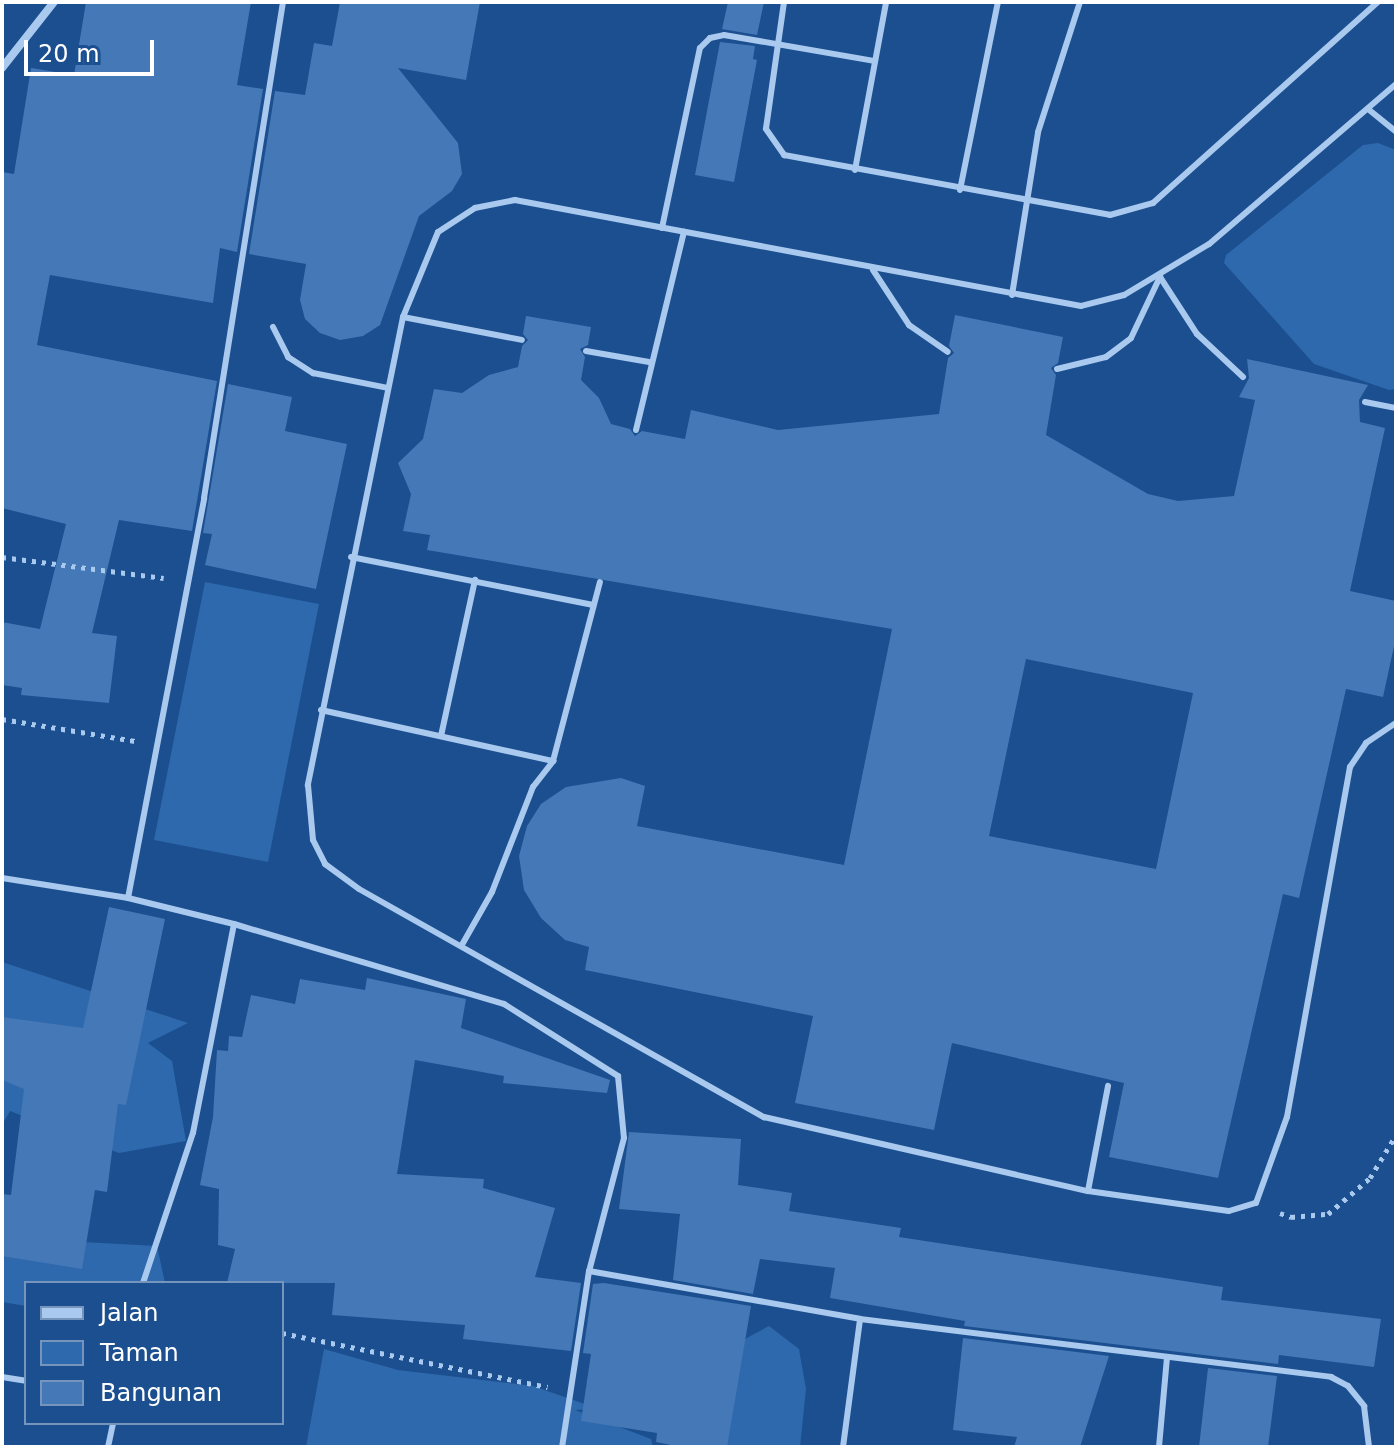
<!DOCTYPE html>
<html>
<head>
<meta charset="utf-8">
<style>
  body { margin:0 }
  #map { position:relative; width:1398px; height:1449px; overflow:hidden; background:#1b4f8f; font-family:"DejaVu Sans",sans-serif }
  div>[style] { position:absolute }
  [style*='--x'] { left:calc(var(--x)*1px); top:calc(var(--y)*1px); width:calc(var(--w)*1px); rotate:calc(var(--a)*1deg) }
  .green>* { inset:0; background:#2e69ad }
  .building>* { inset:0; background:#4478b7 }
  .path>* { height:5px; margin-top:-2.5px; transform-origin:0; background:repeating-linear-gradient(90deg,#a9c9ee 0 4px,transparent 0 10px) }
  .service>* { height:6px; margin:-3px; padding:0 3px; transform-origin:3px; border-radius:3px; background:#a9c9ee }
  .minor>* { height:8px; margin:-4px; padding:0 4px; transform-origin:4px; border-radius:4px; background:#a9c9ee }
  span { translate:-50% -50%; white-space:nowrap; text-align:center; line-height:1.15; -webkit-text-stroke:6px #1b4f8f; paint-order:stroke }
  .frame { position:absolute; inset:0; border:4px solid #fff; pointer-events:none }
  .legend { position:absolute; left:24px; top:1281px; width:260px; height:144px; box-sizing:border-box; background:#1b4f8f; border:2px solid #7695bc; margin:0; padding:10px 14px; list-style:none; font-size:24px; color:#fff }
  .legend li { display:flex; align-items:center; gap:16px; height:40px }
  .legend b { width:40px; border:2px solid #7695bc }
  .scale { position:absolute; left:24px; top:40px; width:130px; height:36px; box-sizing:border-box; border:4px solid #fff; border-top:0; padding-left:10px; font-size:24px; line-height:28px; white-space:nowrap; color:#fff; -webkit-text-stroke:6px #1b4f8f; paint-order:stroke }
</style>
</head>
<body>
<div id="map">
  <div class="green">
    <i style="clip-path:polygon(1378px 143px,1396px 150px,1396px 389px,1389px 390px,1314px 364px,1224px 263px,1226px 255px,1363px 145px)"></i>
    <i style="clip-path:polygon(205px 582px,319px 604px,268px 862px,154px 840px)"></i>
    <i style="clip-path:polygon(2px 962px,188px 1023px,148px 1043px,172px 1061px,186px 1141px,119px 1153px,10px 1111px,2px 1125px)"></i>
    <i style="clip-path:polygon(2px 1224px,9px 1238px,157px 1246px,165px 1283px,26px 1283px,26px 1306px,2px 1302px)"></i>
    <i style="clip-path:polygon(769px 1326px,799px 1349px,806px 1389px,800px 1447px,716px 1447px,743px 1340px)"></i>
    <i style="clip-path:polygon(324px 1349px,398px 1370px,533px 1386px,599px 1409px,575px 1410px,651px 1439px,653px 1447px,306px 1447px)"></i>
  </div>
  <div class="building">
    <i style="clip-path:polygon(86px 2px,251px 2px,237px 85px,263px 89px,237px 252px,220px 248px,213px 303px,50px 275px,37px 345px,217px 381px,192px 531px,119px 520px,92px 633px,117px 636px,109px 703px,21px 695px,22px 688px,2px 685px,2px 622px,40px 629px,66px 524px,2px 508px,2px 172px,14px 174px,31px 68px,74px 75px)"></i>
    <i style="clip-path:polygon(340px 2px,480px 2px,466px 80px,398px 68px,458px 143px,462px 174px,452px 191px,419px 216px,380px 325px,363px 336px,340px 340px,320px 333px,305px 319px,300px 300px,306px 264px,249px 254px,275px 91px,305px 95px,314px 43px,332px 46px)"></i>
    <i style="clip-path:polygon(728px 2px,764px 2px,757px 35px,722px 29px)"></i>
    <i style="clip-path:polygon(720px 42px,755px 46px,753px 59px,757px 60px,734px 182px,695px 175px)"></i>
    <i style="clip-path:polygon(evenodd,955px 315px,1063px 337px,1058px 363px,1051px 368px,1056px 375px,1046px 435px,1148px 494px,1178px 501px,1234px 496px,1255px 400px,1239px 397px,1249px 378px,1247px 359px,1368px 385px,1359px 400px,1360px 422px,1385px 428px,1350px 591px,1396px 601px,1396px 637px,1383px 697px,1346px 689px,1299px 898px,1283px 894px,1218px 1178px,1109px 1157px,1124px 1083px,952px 1043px,934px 1130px,795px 1103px,813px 1016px,585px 970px,589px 947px,565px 940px,541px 918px,524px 890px,519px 856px,527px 826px,541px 804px,566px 787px,621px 778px,645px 786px,637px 826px,844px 865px,892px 629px,427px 550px,430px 535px,403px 531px,411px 494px,398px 463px,423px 439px,434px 389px,462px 393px,489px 375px,518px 367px,522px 346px,528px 340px,523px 334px,526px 316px,591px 327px,588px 345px,580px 349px,585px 357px,581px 380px,599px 398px,611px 424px,630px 429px,635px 436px,642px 431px,685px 439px,691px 410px,778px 430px,939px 414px,948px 358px,954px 353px,949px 346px,955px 315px,1026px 659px,1193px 693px,1156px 869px,989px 836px,1026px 659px)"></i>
    <i style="clip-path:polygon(228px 384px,292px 397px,285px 431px,347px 444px,316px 589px,205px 565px,212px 534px,203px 533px)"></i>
    <i style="clip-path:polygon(109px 907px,165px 919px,126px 1105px,118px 1104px,107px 1192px,95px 1190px,82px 1269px,2px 1256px,2px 1194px,11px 1195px,24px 1089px,2px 1080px,2px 1017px,83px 1028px)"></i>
    <i style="clip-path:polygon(367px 978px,466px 999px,461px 1028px,610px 1080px,607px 1093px,503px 1083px,504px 1076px,415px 1060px,397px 1174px,484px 1179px,483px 1188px,555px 1208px,535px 1277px,581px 1283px,571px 1351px,463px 1339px,465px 1325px,332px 1315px,335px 1283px,227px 1283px,235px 1249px,218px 1245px,219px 1189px,200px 1185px,213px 1117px,217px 1050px,228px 1051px,229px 1036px,242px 1037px,251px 995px,295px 1004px,300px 979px,365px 990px)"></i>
    <i style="clip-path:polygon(629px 1132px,741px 1139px,738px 1185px,792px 1193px,789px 1211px,901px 1228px,899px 1237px,1223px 1287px,1221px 1300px,1381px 1319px,1374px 1367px,1279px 1355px,1278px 1364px,964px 1326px,965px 1321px,830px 1298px,835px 1268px,760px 1259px,753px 1294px,673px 1280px,680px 1214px,619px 1209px)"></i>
    <i style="clip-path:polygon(604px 1283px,751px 1306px,727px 1447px,681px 1447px,656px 1442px,657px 1433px,581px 1421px,591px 1354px,583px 1353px,593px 1284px)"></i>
    <i style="clip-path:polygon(963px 1338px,1109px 1356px,1080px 1447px,1014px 1447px,1017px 1437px,953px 1430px)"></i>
    <i style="clip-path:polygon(1208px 1368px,1277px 1376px,1268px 1447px,1199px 1447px)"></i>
  </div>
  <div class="path">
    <i style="--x:2;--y:557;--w:163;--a:7.4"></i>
    <i style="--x:2;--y:719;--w:135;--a:9.4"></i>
    <i style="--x:1280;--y:1213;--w:12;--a:20"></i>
    <i style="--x:1291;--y:1217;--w:37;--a:-5"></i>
    <i style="--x:1328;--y:1214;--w:55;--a:-40.6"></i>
    <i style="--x:1370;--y:1178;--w:50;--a:-58.8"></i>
    <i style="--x:282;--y:1333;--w:271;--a:11.5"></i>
  </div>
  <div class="service">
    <i style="--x:784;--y:2;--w:128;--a:98.1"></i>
    <i style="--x:766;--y:129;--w:32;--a:55"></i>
    <i style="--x:784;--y:155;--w:331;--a:10.4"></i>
    <i style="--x:1110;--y:215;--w:45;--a:-15.6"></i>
    <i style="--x:1153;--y:203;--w:302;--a:-41.8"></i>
    <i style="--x:1396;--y:84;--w:246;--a:139.4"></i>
    <i style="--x:1209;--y:244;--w:99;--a:149"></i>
    <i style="--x:1124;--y:295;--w:44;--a:165.7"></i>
    <i style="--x:1081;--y:306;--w:576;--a:-169.39"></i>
    <i style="--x:515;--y:200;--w:41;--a:168.7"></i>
    <i style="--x:475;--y:208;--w:44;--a:147"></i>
    <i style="--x:438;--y:232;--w:92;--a:112.4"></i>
    <i style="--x:403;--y:317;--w:478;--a:101.5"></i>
    <i style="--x:308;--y:785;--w:55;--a:84.8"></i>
    <i style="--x:313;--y:840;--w:27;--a:63"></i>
    <i style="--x:325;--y:864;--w:42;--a:36.3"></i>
    <i style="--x:359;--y:889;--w:465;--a:29.4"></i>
    <i style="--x:764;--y:1117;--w:332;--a:12.9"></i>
    <i style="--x:1088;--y:1191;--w:142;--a:8.1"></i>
    <i style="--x:1229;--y:1211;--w:28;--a:-17"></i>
    <i style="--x:1256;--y:1203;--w:91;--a:-70.2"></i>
    <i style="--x:1287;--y:1117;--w:356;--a:-79.8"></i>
    <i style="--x:1350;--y:767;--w:29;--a:-56"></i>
    <i style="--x:1366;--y:743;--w:36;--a:-34"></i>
    <i style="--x:1368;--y:109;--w:36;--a:39"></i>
    <i style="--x:855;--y:170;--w:171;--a:-79.5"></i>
    <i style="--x:960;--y:190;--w:192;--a:-78.6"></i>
    <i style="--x:662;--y:228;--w:184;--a:-78.1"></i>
    <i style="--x:700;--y:48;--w:14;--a:-45"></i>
    <i style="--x:710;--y:38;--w:14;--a:-12"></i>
    <i style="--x:724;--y:35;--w:152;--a:9.8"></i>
    <i style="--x:873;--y:270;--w:66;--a:56.8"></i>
    <i style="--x:909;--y:325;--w:47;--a:34.7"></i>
    <i style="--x:1160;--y:277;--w:68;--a:57"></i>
    <i style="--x:1197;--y:334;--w:63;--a:43.1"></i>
    <i style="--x:1012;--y:295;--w:165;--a:-80.9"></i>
    <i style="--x:1038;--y:132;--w:137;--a:-72.1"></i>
    <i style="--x:403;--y:317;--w:121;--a:10.9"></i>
    <i style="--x:273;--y:327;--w:34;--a:63"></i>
    <i style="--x:288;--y:357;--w:30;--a:33"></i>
    <i style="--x:313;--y:373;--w:76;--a:11.3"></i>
    <i style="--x:586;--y:351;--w:64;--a:9.9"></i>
    <i style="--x:1057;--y:369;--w:50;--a:-13.8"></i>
    <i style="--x:1106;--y:357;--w:31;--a:-37"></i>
    <i style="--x:1131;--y:338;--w:68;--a:-64.6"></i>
    <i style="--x:1365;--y:402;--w:32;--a:11"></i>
    <i style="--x:636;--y:430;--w:204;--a:-76.4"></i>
    <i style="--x:351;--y:557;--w:247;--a:11.2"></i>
    <i style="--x:321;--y:710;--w:238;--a:12.4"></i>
    <i style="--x:441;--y:736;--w:160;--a:-77.7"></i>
    <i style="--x:2;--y:878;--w:128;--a:9"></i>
    <i style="--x:128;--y:898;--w:109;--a:13.8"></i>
    <i style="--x:234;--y:924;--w:282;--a:16.5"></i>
    <i style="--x:504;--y:1004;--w:135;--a:32.3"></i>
    <i style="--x:618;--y:1076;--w:62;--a:84.5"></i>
    <i style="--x:624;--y:1138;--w:138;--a:104.7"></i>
    <i style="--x:589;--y:1271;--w:178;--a:98.7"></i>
    <i style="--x:128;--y:898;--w:407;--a:-79.2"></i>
    <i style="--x:204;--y:498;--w:502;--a:-80.95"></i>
    <i style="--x:463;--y:943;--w:59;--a:-60.4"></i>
    <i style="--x:492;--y:892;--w:113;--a:-68.7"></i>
    <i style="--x:533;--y:787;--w:33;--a:-52"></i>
    <i style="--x:553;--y:761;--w:185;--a:-75.3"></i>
    <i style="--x:1088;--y:1191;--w:107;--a:-79.2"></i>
    <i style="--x:589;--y:1271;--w:275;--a:10"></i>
    <i style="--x:860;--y:1319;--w:475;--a:7"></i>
    <i style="--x:1331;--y:1377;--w:19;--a:28"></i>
    <i style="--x:1348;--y:1386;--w:26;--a:51"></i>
    <i style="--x:1364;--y:1406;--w:41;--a:83"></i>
    <i style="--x:143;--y:1283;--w:158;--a:-71.6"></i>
    <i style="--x:193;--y:1133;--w:213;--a:-78.9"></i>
    <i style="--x:2;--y:1377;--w:24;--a:9"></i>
    <i style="--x:108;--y:1447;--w:25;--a:-78"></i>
    <i style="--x:843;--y:1447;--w:129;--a:-82.4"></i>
    <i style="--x:1159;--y:1447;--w:89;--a:-84.9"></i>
  </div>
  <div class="minor">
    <i style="--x:2;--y:68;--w:84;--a:-51.8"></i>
  </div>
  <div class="frame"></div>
  <ul class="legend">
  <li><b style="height:10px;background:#a9c9ee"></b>Jalan</li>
  <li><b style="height:22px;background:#2e69ad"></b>Taman</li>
  <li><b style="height:22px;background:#4478b7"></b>Bangunan</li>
  </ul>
  <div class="scale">20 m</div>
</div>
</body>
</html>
